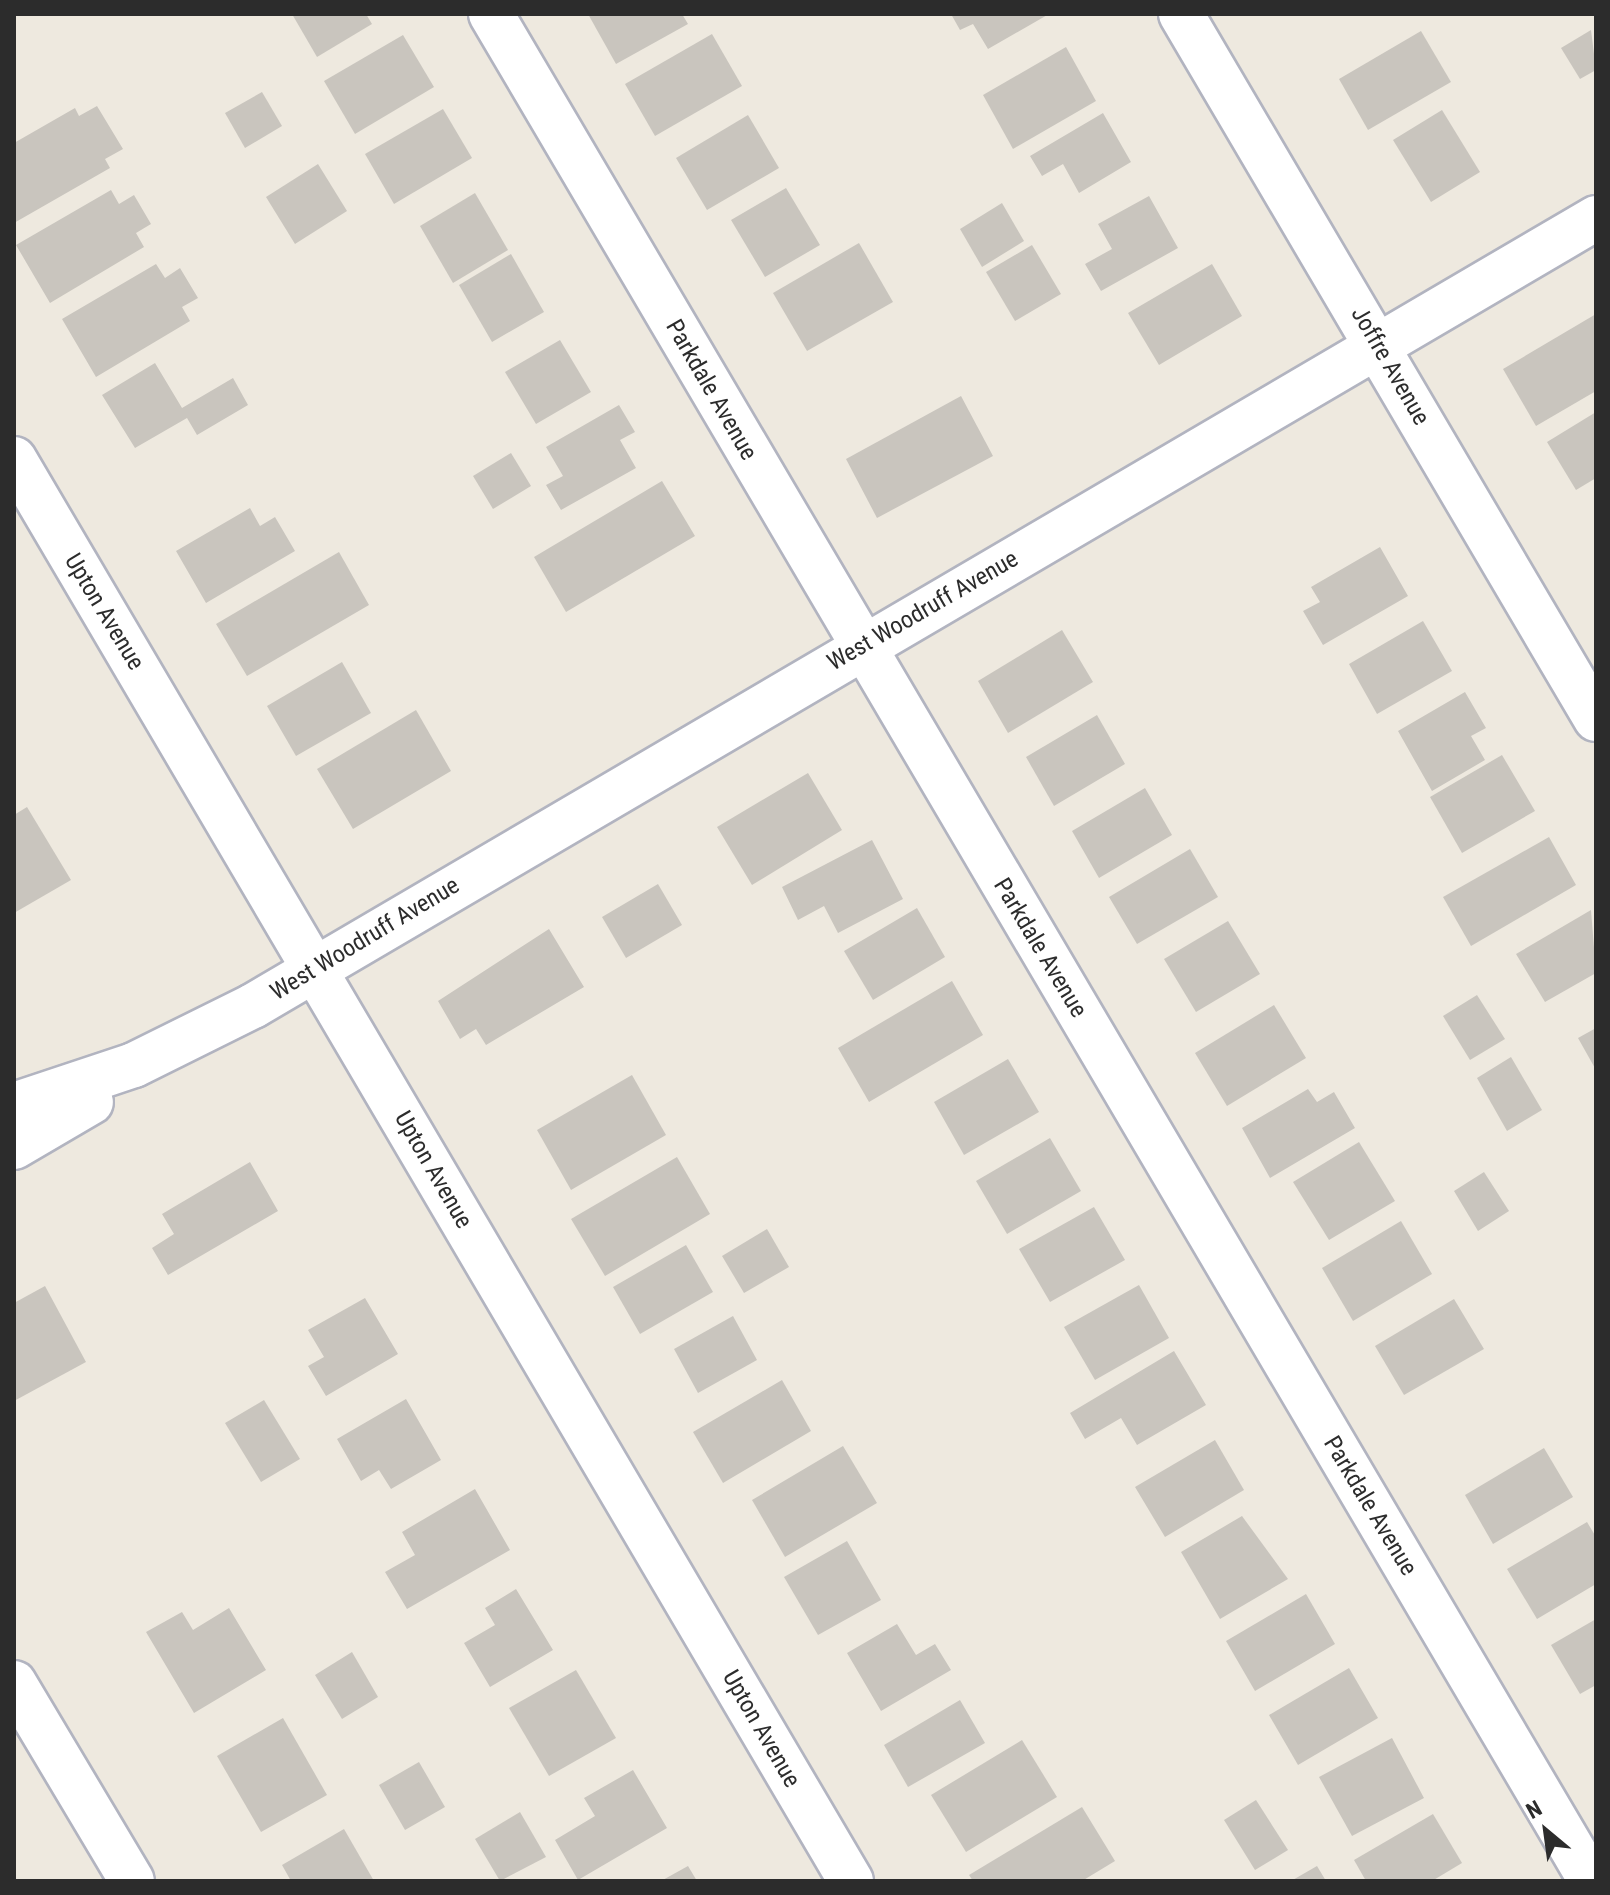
<!DOCTYPE html>
<html>
<head>
<meta charset="utf-8">
<style>
  body { margin:0 }
  #map { position:relative; width:1610px; height:1895px; overflow:hidden; background:#eee9df; font-family:"Roboto Condensed",sans-serif }
  div>[style] { position:absolute }
  [style*='--x'] { left:calc(var(--x)*1px); top:calc(var(--y)*1px); width:calc(var(--w)*1px); rotate:calc(var(--a)*1deg) }
  .building>* { inset:0; background:#c9c5be }
  .roads { filter:drop-shadow(2px 0 #b2b4c0) drop-shadow(-2px 0 #b2b4c0) drop-shadow(0 2px #b2b4c0) drop-shadow(0 -2px #b2b4c0) }
  .minor>* { height:44px; margin:-22px; padding:0 22px; transform-origin:22px; border-radius:22px; background:#fff }
  span { translate:-50% -50%; white-space:nowrap; text-align:center; line-height:1.15; -webkit-text-stroke:7px #fff; paint-order:stroke }
  .street-label { font-size:24px; color:#2c2c2c }
  .frame { position:absolute; inset:0; border:16px solid #2c2c2c; pointer-events:none }
  .north { position:absolute; left:1506px; top:1791px; width:80px; height:80px; -webkit-text-stroke:6px #fff; paint-order:stroke; rotate:331deg; font-size:22px; font-weight:700; line-height:32px; text-align:center; color:#2c2c2c }
  .north::after { content:''; display:block; margin:auto; width:28px; height:36px; background:#2c2c2c; clip-path:polygon(50% 0,100% 100%,50% 72%,0 100%) }
</style>
</head>
<body>
<div id="map">
  <div class="building">
    <i style="clip-path:polygon(292px 14px,366px 14px,372px 24px,317px 57px)"></i>
    <i style="clip-path:polygon(588px 14px,682px 14px,688px 24px,616px 64px)"></i>
    <i style="clip-path:polygon(951px 14px,1049px 14px,988px 49px,973px 24px,960px 30px)"></i>
    <i style="clip-path:polygon(1591px 30px,1596px 70px,1580px 79px,1561px 48px)"></i>
    <i style="clip-path:polygon(1421px 31px,1451px 82px,1368px 130px,1339px 79px)"></i>
    <i style="clip-path:polygon(712px 34px,742px 86px,655px 136px,625px 84px)"></i>
    <i style="clip-path:polygon(403px 35px,434px 87px,355px 134px,324px 81px)"></i>
    <i style="clip-path:polygon(1066px 47px,1096px 101px,1013px 149px,983px 95px)"></i>
    <i style="clip-path:polygon(262px 92px,282px 126px,245px 148px,225px 113px)"></i>
    <i style="clip-path:polygon(97px 106px,123px 149px,105px 159px,110px 168px,14px 223px,14px 143px,75px 108px,79px 116px)"></i>
    <i style="clip-path:polygon(443px 109px,472px 158px,394px 204px,365px 154px)"></i>
    <i style="clip-path:polygon(1442px 110px,1480px 172px,1431px 202px,1393px 140px)"></i>
    <i style="clip-path:polygon(1103px 113px,1131px 162px,1079px 193px,1063px 164px,1042px 176px,1030px 156px)"></i>
    <i style="clip-path:polygon(748px 115px,779px 168px,707px 210px,676px 158px)"></i>
    <i style="clip-path:polygon(318px 164px,347px 211px,295px 244px,266px 197px)"></i>
    <i style="clip-path:polygon(786px 188px,820px 245px,765px 277px,731px 220px)"></i>
    <i style="clip-path:polygon(111px 190px,119px 204px,134px 195px,151px 224px,136px 233px,144px 247px,50px 303px,16px 245px)"></i>
    <i style="clip-path:polygon(475px 193px,508px 250px,453px 283px,420px 226px)"></i>
    <i style="clip-path:polygon(1149px 196px,1178px 248px,1101px 291px,1085px 264px,1112px 249px,1098px 224px)"></i>
    <i style="clip-path:polygon(1002px 203px,1024px 241px,982px 267px,960px 229px)"></i>
    <i style="clip-path:polygon(859px 243px,893px 302px,807px 351px,773px 293px)"></i>
    <i style="clip-path:polygon(1032px 245px,1061px 294px,1015px 321px,986px 272px)"></i>
    <i style="clip-path:polygon(511px 254px,544px 312px,492px 342px,459px 285px)"></i>
    <i style="clip-path:polygon(156px 264px,165px 278px,180px 268px,198px 298px,182px 307px,190px 321px,96px 377px,62px 319px)"></i>
    <i style="clip-path:polygon(1212px 264px,1242px 316px,1159px 365px,1128px 313px)"></i>
    <i style="clip-path:polygon(1596px 314px,1596px 391px,1536px 426px,1503px 369px)"></i>
    <i style="clip-path:polygon(560px 340px,591px 392px,536px 424px,505px 372px)"></i>
    <i style="clip-path:polygon(155px 363px,182px 408px,233px 378px,248px 405px,197px 435px,187px 418px,135px 448px,102px 395px)"></i>
    <i style="clip-path:polygon(961px 396px,993px 456px,877px 518px,846px 459px)"></i>
    <i style="clip-path:polygon(619px 405px,635px 432px,620px 440px,636px 468px,561px 510px,546px 485px,563px 476px,546px 447px)"></i>
    <i style="clip-path:polygon(1596px 412px,1596px 478px,1576px 490px,1547px 442px)"></i>
    <i style="clip-path:polygon(511px 453px,531px 486px,493px 509px,473px 476px)"></i>
    <i style="clip-path:polygon(662px 481px,695px 536px,566px 612px,534px 557px)"></i>
    <i style="clip-path:polygon(250px 508px,260px 526px,275px 517px,295px 551px,206px 603px,176px 551px)"></i>
    <i style="clip-path:polygon(1380px 547px,1408px 596px,1323px 645px,1303px 611px,1320px 602px,1311px 587px)"></i>
    <i style="clip-path:polygon(339px 552px,369px 605px,247px 676px,216px 624px)"></i>
    <i style="clip-path:polygon(1423px 621px,1452px 671px,1377px 714px,1349px 664px)"></i>
    <i style="clip-path:polygon(1062px 630px,1093px 682px,1008px 733px,978px 681px)"></i>
    <i style="clip-path:polygon(342px 662px,371px 713px,296px 756px,267px 706px)"></i>
    <i style="clip-path:polygon(1465px 692px,1486px 728px,1471px 736px,1485px 760px,1432px 791px,1398px 731px)"></i>
    <i style="clip-path:polygon(416px 710px,451px 771px,353px 829px,317px 769px)"></i>
    <i style="clip-path:polygon(1097px 715px,1125px 764px,1054px 806px,1026px 757px)"></i>
    <i style="clip-path:polygon(1502px 755px,1535px 811px,1462px 853px,1430px 797px)"></i>
    <i style="clip-path:polygon(808px 773px,842px 830px,752px 885px,717px 827px)"></i>
    <i style="clip-path:polygon(1145px 788px,1172px 835px,1099px 878px,1072px 831px)"></i>
    <i style="clip-path:polygon(27px 807px,71px 880px,14px 913px,14px 815px)"></i>
    <i style="clip-path:polygon(1549px 837px,1576px 885px,1471px 946px,1443px 897px)"></i>
    <i style="clip-path:polygon(872px 840px,903px 899px,838px 933px,824px 906px,798px 920px,782px 887px)"></i>
    <i style="clip-path:polygon(1190px 849px,1218px 897px,1137px 944px,1109px 897px)"></i>
    <i style="clip-path:polygon(658px 884px,682px 925px,626px 958px,602px 917px)"></i>
    <i style="clip-path:polygon(917px 908px,945px 957px,873px 1000px,844px 951px)"></i>
    <i style="clip-path:polygon(1591px 910px,1596px 973px,1545px 1002px,1516px 954px)"></i>
    <i style="clip-path:polygon(1228px 921px,1260px 974px,1196px 1012px,1164px 959px)"></i>
    <i style="clip-path:polygon(549px 929px,584px 987px,486px 1045px,476px 1029px,460px 1039px,438px 1001px)"></i>
    <i style="clip-path:polygon(952px 981px,983px 1035px,869px 1102px,838px 1048px)"></i>
    <i style="clip-path:polygon(1477px 995px,1505px 1039px,1470px 1060px,1443px 1016px)"></i>
    <i style="clip-path:polygon(1274px 1005px,1306px 1058px,1227px 1106px,1195px 1053px)"></i>
    <i style="clip-path:polygon(1596px 1028px,1596px 1070px,1578px 1038px)"></i>
    <i style="clip-path:polygon(1511px 1057px,1542px 1110px,1507px 1131px,1477px 1078px)"></i>
    <i style="clip-path:polygon(1008px 1059px,1039px 1112px,964px 1155px,934px 1102px)"></i>
    <i style="clip-path:polygon(632px 1075px,666px 1135px,571px 1190px,537px 1130px)"></i>
    <i style="clip-path:polygon(1308px 1089px,1317px 1102px,1334px 1092px,1355px 1128px,1270px 1178px,1242px 1128px)"></i>
    <i style="clip-path:polygon(1050px 1138px,1081px 1191px,1007px 1234px,976px 1181px)"></i>
    <i style="clip-path:polygon(1359px 1142px,1395px 1201px,1329px 1240px,1293px 1182px)"></i>
    <i style="clip-path:polygon(677px 1157px,710px 1214px,605px 1276px,571px 1219px)"></i>
    <i style="clip-path:polygon(250px 1162px,278px 1211px,168px 1275px,152px 1248px,174px 1234px,162px 1214px)"></i>
    <i style="clip-path:polygon(1484px 1172px,1509px 1211px,1478px 1231px,1454px 1191px)"></i>
    <i style="clip-path:polygon(1094px 1207px,1125px 1260px,1050px 1302px,1019px 1249px)"></i>
    <i style="clip-path:polygon(1401px 1221px,1432px 1274px,1353px 1321px,1322px 1268px)"></i>
    <i style="clip-path:polygon(767px 1229px,789px 1267px,744px 1293px,722px 1256px)"></i>
    <i style="clip-path:polygon(686px 1245px,713px 1292px,640px 1334px,613px 1287px)"></i>
    <i style="clip-path:polygon(1139px 1285px,1169px 1338px,1095px 1380px,1064px 1327px)"></i>
    <i style="clip-path:polygon(45px 1286px,86px 1362px,14px 1401px,14px 1303px)"></i>
    <i style="clip-path:polygon(365px 1298px,398px 1354px,326px 1396px,308px 1366px,324px 1357px,308px 1330px)"></i>
    <i style="clip-path:polygon(1454px 1299px,1484px 1349px,1404px 1395px,1375px 1346px)"></i>
    <i style="clip-path:polygon(733px 1316px,757px 1360px,698px 1393px,674px 1349px)"></i>
    <i style="clip-path:polygon(1174px 1351px,1206px 1405px,1137px 1445px,1121px 1418px,1085px 1439px,1070px 1413px)"></i>
    <i style="clip-path:polygon(782px 1380px,811px 1431px,723px 1483px,693px 1432px)"></i>
    <i style="clip-path:polygon(406px 1399px,441px 1460px,391px 1489px,379px 1470px,361px 1481px,337px 1439px)"></i>
    <i style="clip-path:polygon(264px 1400px,300px 1459px,261px 1482px,225px 1423px)"></i>
    <i style="clip-path:polygon(1215px 1440px,1244px 1490px,1165px 1537px,1135px 1487px)"></i>
    <i style="clip-path:polygon(843px 1446px,877px 1503px,785px 1557px,752px 1500px)"></i>
    <i style="clip-path:polygon(1544px 1448px,1573px 1497px,1493px 1544px,1465px 1495px)"></i>
    <i style="clip-path:polygon(475px 1489px,510px 1550px,407px 1609px,385px 1572px,415px 1555px,402px 1532px)"></i>
    <i style="clip-path:polygon(1242px 1516px,1288px 1579px,1220px 1619px,1181px 1552px)"></i>
    <i style="clip-path:polygon(1587px 1522px,1596px 1537px,1596px 1584px,1537px 1619px,1507px 1569px)"></i>
    <i style="clip-path:polygon(847px 1541px,881px 1600px,818px 1635px,784px 1577px)"></i>
    <i style="clip-path:polygon(516px 1589px,553px 1650px,490px 1687px,464px 1643px,495px 1625px,485px 1608px)"></i>
    <i style="clip-path:polygon(1306px 1594px,1335px 1644px,1255px 1691px,1226px 1641px)"></i>
    <i style="clip-path:polygon(229px 1608px,266px 1670px,194px 1713px,146px 1632px,182px 1612px,193px 1630px)"></i>
    <i style="clip-path:polygon(1596px 1619px,1596px 1685px,1580px 1694px,1551px 1645px)"></i>
    <i style="clip-path:polygon(897px 1624px,916px 1655px,935px 1644px,951px 1670px,881px 1711px,847px 1653px)"></i>
    <i style="clip-path:polygon(352px 1652px,378px 1697px,342px 1719px,315px 1675px)"></i>
    <i style="clip-path:polygon(1349px 1668px,1378px 1718px,1298px 1765px,1269px 1715px)"></i>
    <i style="clip-path:polygon(576px 1670px,616px 1738px,549px 1776px,509px 1708px)"></i>
    <i style="clip-path:polygon(960px 1700px,985px 1743px,908px 1787px,884px 1745px)"></i>
    <i style="clip-path:polygon(283px 1718px,327px 1795px,261px 1832px,217px 1756px)"></i>
    <i style="clip-path:polygon(1392px 1738px,1424px 1798px,1352px 1836px,1319px 1777px)"></i>
    <i style="clip-path:polygon(1022px 1740px,1057px 1797px,966px 1852px,931px 1795px)"></i>
    <i style="clip-path:polygon(419px 1762px,445px 1807px,405px 1830px,379px 1785px)"></i>
    <i style="clip-path:polygon(633px 1770px,667px 1828px,578px 1880px,555px 1840px,595px 1816px,584px 1798px)"></i>
    <i style="clip-path:polygon(1256px 1800px,1288px 1850px,1255px 1870px,1224px 1820px)"></i>
    <i style="clip-path:polygon(1082px 1807px,1115px 1861px,1082px 1881px,973px 1881px,969px 1875px)"></i>
    <i style="clip-path:polygon(520px 1812px,546px 1857px,500px 1881px,475px 1839px)"></i>
    <i style="clip-path:polygon(1433px 1814px,1462px 1863px,1432px 1881px,1366px 1881px,1354px 1860px)"></i>
    <i style="clip-path:polygon(344px 1829px,374px 1881px,291px 1881px,282px 1865px)"></i>
    <i style="clip-path:polygon(688px 1866px,697px 1881px,661px 1881px)"></i>
    <i style="clip-path:polygon(1317px 1866px,1326px 1881px,1291px 1881px)"></i>
  </div>
  <div class="roads">
    <div class="minor">
      <i style="--x:491;--y:14;--w:2167;--a:59.49"></i>
      <i style="--x:1181;--y:14;--w:818;--a:59.52"></i>
      <i style="--x:14;--y:459;--w:1650;--a:59.52"></i>
      <i style="--x:14;--y:1105;--w:126;--a:-18.4"></i>
      <i style="--x:134;--y:1065;--w:133;--a:-26.4"></i>
      <i style="--x:253;--y:1006;--w:1557;--a:-30.4"></i>
      <i style="--x:14;--y:1147;--w:89;--a:-30.3"></i>
      <i style="--x:14;--y:1683;--w:230;--a:59.2"></i>
    </div>
  </div>
  <div class="street-label">
    <span style="left:1390px;top:366px;rotate:60deg">Joffre Avenue</span>
    <span style="left:711px;top:390px;rotate:60deg">Parkdale Avenue</span>
    <span style="left:923px;top:611px;rotate:-30deg">West Woodruff Avenue</span>
    <span style="left:104px;top:612px;rotate:59deg">Upton Avenue</span>
    <span style="left:365px;top:939px;rotate:-31deg">West Woodruff Avenue</span>
    <span style="left:1040px;top:948px;rotate:59deg">Parkdale Avenue</span>
    <span style="left:433px;top:1170px;rotate:60deg">Upton Avenue</span>
    <span style="left:1370px;top:1506px;rotate:59deg">Parkdale Avenue</span>
    <span style="left:761px;top:1729px;rotate:60deg">Upton Avenue</span>
  </div>
  <div class="frame"></div>
  <div class="north">N</div>
</div>
</body>
</html>
